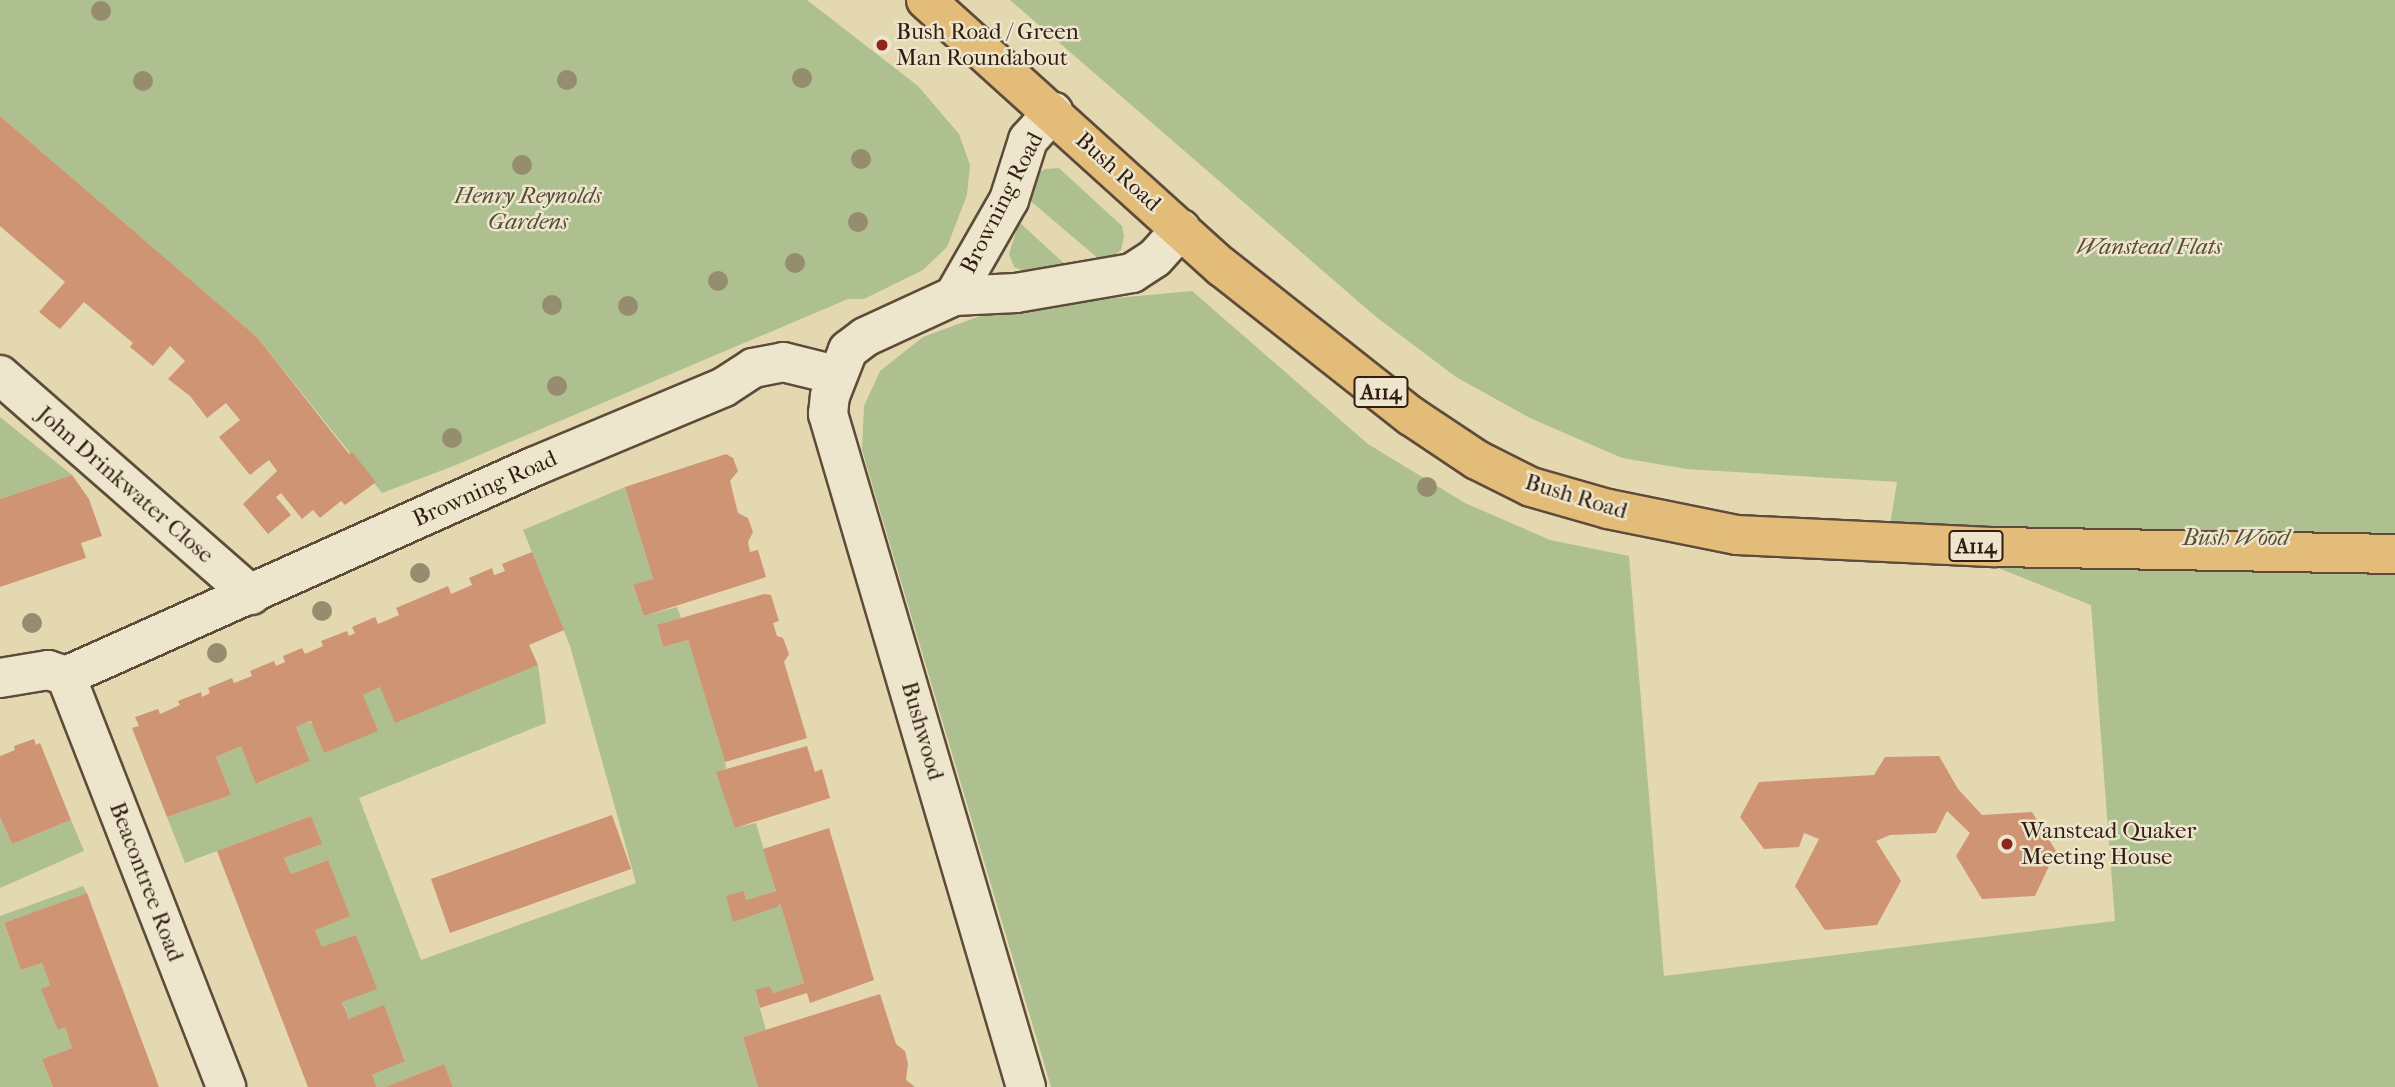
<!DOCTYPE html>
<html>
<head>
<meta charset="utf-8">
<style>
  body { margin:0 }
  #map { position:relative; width:2395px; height:1087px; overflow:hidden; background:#e4d8b0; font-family:"IM FELL French Canon",serif }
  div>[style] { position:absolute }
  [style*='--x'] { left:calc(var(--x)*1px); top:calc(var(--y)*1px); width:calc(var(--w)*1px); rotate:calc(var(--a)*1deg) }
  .green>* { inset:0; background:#aec090 }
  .building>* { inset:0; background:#ce9473 }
  .roads { filter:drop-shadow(2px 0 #5e4b3a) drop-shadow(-2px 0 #5e4b3a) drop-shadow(0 2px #5e4b3a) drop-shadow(0 -2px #5e4b3a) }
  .street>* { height:38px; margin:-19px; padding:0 19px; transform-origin:19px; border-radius:19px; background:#ede6cc }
  .primary>* { height:38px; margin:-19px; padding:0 19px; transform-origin:19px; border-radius:19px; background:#e2bc78 }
  .trees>* { width:20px; height:20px; margin:-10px; border-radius:50%; background:#968c6e }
  .dots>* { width:19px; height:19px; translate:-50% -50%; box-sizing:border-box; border:4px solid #ede6cc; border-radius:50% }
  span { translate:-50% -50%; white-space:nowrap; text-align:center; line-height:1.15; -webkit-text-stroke:5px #ede6cc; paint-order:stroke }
  .shield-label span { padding:2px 5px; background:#ede6cc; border:2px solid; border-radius:5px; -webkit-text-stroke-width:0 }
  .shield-label { font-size:21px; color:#321c13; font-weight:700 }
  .poi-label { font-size:23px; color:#321c13 }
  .left { translate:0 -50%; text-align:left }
  .street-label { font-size:23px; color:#321c13 }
  .park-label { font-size:23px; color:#574d38; font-style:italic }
</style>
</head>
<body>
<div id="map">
  <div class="green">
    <i style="clip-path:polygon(0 0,807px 0,918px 86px,959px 134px,970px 165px,967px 195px,947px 247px,923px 270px,864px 299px,848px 299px,451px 467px,382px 493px,257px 337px,0 116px)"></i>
    <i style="clip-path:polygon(1010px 0,2395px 0,2395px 1087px,1051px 1087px,862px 450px,864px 406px,880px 371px,923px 337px,980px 316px,1028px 306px,1192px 291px,1368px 444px,1465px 503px,1550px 540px,1629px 556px,1664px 976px,2115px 921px,2091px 605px,1890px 525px,1897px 482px,1687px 469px,1622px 458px,1530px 418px,1456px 377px,1375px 316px)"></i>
    <i style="clip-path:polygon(1059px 168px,1122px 226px,1124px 237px,1121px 250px,1111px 258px,1100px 260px,1027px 198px,1034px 176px,1045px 169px)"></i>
    <i style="clip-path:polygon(1019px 222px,1068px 267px,1026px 272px,1014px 267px,1009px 254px)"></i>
    <i style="clip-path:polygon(0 417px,72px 475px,0 499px)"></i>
    <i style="clip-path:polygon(625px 487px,653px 579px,633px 586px,644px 616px,677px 607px,681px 618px,657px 626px,663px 647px,688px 640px,725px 762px,726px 769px,717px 772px,735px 828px,756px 823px,776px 891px,746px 900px,744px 891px,734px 921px,776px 907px,780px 903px,804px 983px,773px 993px,770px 986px,755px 991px,766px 1030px,743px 1037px,758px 1087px,453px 1087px,444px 1064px,385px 1087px,377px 1087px,372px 1075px,405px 1060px,384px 1006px,348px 1019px,347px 1014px,315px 930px,328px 860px,291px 874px,284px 858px,321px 844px,311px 816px,185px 863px,167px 817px,231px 795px,216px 757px,241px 746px,257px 784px,310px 761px,296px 727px,307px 722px,377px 731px,363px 695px,380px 687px,471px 691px,538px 665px,546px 723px,359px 798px,421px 960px,636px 883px,570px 646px,523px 530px)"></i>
    <i style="clip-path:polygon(0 817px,12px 844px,71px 820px,84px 851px,0 888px)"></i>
    <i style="clip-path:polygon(83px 886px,87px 893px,4px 924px,21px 970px,42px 963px,50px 985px,42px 989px,65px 1027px,72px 1048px,42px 1059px,53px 1087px,0 1087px,0 916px)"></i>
  </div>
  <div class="building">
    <i style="clip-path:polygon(0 116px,257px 337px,349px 454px,352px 452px,376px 482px,345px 505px,341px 501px,320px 518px,313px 510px,302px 519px,281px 493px,276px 497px,291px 515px,268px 534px,243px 504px,277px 471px,269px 460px,250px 475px,219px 437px,240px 420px,226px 403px,207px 418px,190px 396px,168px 379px,185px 361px,170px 346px,153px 366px,130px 347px,133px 343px,84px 302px,60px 329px,39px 312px,65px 282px,0 226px)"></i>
    <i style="clip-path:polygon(726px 454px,733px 458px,738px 471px,730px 481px,738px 513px,748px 518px,753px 532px,748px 542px,750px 552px,758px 550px,766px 577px,644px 616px,633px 585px,653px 579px,625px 487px)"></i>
    <i style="clip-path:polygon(72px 475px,89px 499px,102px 536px,81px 543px,86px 558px,0 587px,0 499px)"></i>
    <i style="clip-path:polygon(532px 552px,564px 630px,529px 645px,538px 665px,395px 723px,380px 687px,363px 695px,378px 731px,324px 753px,311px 721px,307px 722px,296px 727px,310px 761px,256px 784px,241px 746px,216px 757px,231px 795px,167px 817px,132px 728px,139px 726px,135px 717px,158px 709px,160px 714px,180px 705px,178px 701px,201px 692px,202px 697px,210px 693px,208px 688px,232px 678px,234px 683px,252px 676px,250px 671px,274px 661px,276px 666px,285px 662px,283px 656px,302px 648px,305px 654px,323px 646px,321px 641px,347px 631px,349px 636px,355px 633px,352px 627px,375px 617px,378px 624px,390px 619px,399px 615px,396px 608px,448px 586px,451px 594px,472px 585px,469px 578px,492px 568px,494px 575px,500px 573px,505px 571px,502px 564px)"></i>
    <i style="clip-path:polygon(764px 594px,771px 595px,779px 621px,773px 623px,777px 636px,783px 638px,789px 654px,784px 662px,807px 738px,725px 762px,688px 640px,663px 647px,657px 625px)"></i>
    <i style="clip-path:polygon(34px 739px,36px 745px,40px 743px,71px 820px,12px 844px,0 817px,0 756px,15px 750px,14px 746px)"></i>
    <i style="clip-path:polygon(807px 746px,815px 772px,822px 769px,830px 798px,735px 828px,716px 772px)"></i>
    <i style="clip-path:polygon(1939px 756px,1958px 789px,1982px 815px,2032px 812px,2056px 851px,2035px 896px,1982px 899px,1956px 856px,1970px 833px,1947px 811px,1936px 833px,1890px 835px,1876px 841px,1901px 881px,1877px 925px,1825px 930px,1795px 886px,1819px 839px,1804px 833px,1799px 847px,1764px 849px,1740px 817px,1759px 782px,1874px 775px,1885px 757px)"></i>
    <i style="clip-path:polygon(612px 815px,631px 869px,450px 933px,431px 879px)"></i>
    <i style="clip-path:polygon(311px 816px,322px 844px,284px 858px,291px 874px,328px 860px,350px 916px,315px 930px,322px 947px,356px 935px,377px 989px,342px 1002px,347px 1014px,348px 1019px,384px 1005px,405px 1061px,372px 1075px,377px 1087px,308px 1087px,217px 851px)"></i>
    <i style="clip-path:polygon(829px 828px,874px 980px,810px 1003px,807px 993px,760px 1008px,755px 990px,770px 986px,773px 993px,804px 983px,780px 903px,777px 907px,733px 922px,726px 896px,744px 891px,746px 900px,776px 891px,763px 849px)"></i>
    <i style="clip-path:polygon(87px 893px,104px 939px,159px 1087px,53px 1087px,42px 1059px,72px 1048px,65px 1027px,58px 1030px,41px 989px,50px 985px,42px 963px,21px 970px,4px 923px)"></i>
    <i style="clip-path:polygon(880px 994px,896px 1044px,905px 1051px,908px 1064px,906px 1080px,915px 1087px,758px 1087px,743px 1037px)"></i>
    <i style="clip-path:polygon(444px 1064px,453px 1087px,385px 1087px)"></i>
  </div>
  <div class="roads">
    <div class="street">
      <i style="--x:954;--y:296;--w:111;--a:-60.2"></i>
      <i style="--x:1009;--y:200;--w:63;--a:-72.4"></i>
      <i style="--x:1028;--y:140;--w:38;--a:-48"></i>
      <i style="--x:0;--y:375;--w:334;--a:41.2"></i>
      <i style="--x:66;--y:676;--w:441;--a:68.7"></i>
      <i style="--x:0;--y:678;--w:49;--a:-9.5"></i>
      <i style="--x:48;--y:670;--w:19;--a:18"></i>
      <i style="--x:66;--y:676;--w:512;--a:-24.11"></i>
      <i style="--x:533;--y:467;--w:207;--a:-22.7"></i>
      <i style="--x:724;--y:387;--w:35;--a:-33"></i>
      <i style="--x:753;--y:368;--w:31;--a:-11"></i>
      <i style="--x:783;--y:362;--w:55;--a:13.8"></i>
      <i style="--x:1026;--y:1087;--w:702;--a:-106.39"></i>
      <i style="--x:828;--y:414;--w:18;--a:-84"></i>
      <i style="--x:830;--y:396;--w:49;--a:-68.6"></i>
      <i style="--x:848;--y:350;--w:21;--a:-37"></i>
      <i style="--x:865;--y:337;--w:98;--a:-24.7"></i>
      <i style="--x:954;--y:296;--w:62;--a:-2.8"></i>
      <i style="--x:1016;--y:293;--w:118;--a:-9.8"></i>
      <i style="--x:1132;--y:273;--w:27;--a:-33"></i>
      <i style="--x:1155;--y:258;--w:39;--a:-48"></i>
    </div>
    <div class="primary">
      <i style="--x:926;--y:0;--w:399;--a:42.1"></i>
      <i style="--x:1222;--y:267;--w:241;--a:38.3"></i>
      <i style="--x:1411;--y:416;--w:79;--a:33.7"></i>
      <i style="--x:1477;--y:460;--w:60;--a:26.6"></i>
      <i style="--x:1531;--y:487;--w:80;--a:15.9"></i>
      <i style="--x:1608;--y:509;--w:132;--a:11.4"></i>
      <i style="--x:1737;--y:535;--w:259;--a:2.7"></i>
      <i style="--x:1996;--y:547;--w:399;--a:1"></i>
    </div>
  </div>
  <div class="trees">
    <i style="left:101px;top:11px"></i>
    <i style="left:802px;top:78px"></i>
    <i style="left:567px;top:80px"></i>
    <i style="left:143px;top:81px"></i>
    <i style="left:861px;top:159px"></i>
    <i style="left:522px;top:165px"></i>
    <i style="left:858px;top:222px"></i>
    <i style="left:795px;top:263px"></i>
    <i style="left:718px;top:281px"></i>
    <i style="left:552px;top:305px"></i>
    <i style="left:628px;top:306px"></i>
    <i style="left:557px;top:386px"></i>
    <i style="left:452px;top:438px"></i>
    <i style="left:1427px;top:487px"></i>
    <i style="left:420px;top:573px"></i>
    <i style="left:322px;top:611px"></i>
    <i style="left:32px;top:623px"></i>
    <i style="left:217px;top:653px"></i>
  </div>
  <div class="dots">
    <i style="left:882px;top:45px;background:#8f2418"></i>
    <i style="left:2007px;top:844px;background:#8f2418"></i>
  </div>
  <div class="shield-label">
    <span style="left:1381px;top:392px">A114</span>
    <span style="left:1976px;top:546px">A114</span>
  </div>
  <div class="poi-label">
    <span class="left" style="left:896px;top:45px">Bush Road / Green<br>Man Roundabout</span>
    <span class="left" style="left:2021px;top:844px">Wanstead Quaker<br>Meeting House</span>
  </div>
  <div class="street-label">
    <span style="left:1118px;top:172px;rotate:42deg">Bush Road</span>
    <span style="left:1002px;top:203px;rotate:-63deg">Browning Road</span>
    <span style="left:125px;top:485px;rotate:41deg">John Drinkwater Close</span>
    <span style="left:485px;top:489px;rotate:-24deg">Browning Road</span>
    <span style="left:1576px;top:497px;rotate:17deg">Bush Road</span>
    <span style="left:922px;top:731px;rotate:74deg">Bushwood</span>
    <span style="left:146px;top:882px;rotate:69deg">Beacontree Road</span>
  </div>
  <div class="park-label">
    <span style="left:528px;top:209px">Henry Reynolds<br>Gardens</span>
    <span style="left:2149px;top:247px">Wanstead Flats</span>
    <span style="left:2236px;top:538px">Bush Wood</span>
  </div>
</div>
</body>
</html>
